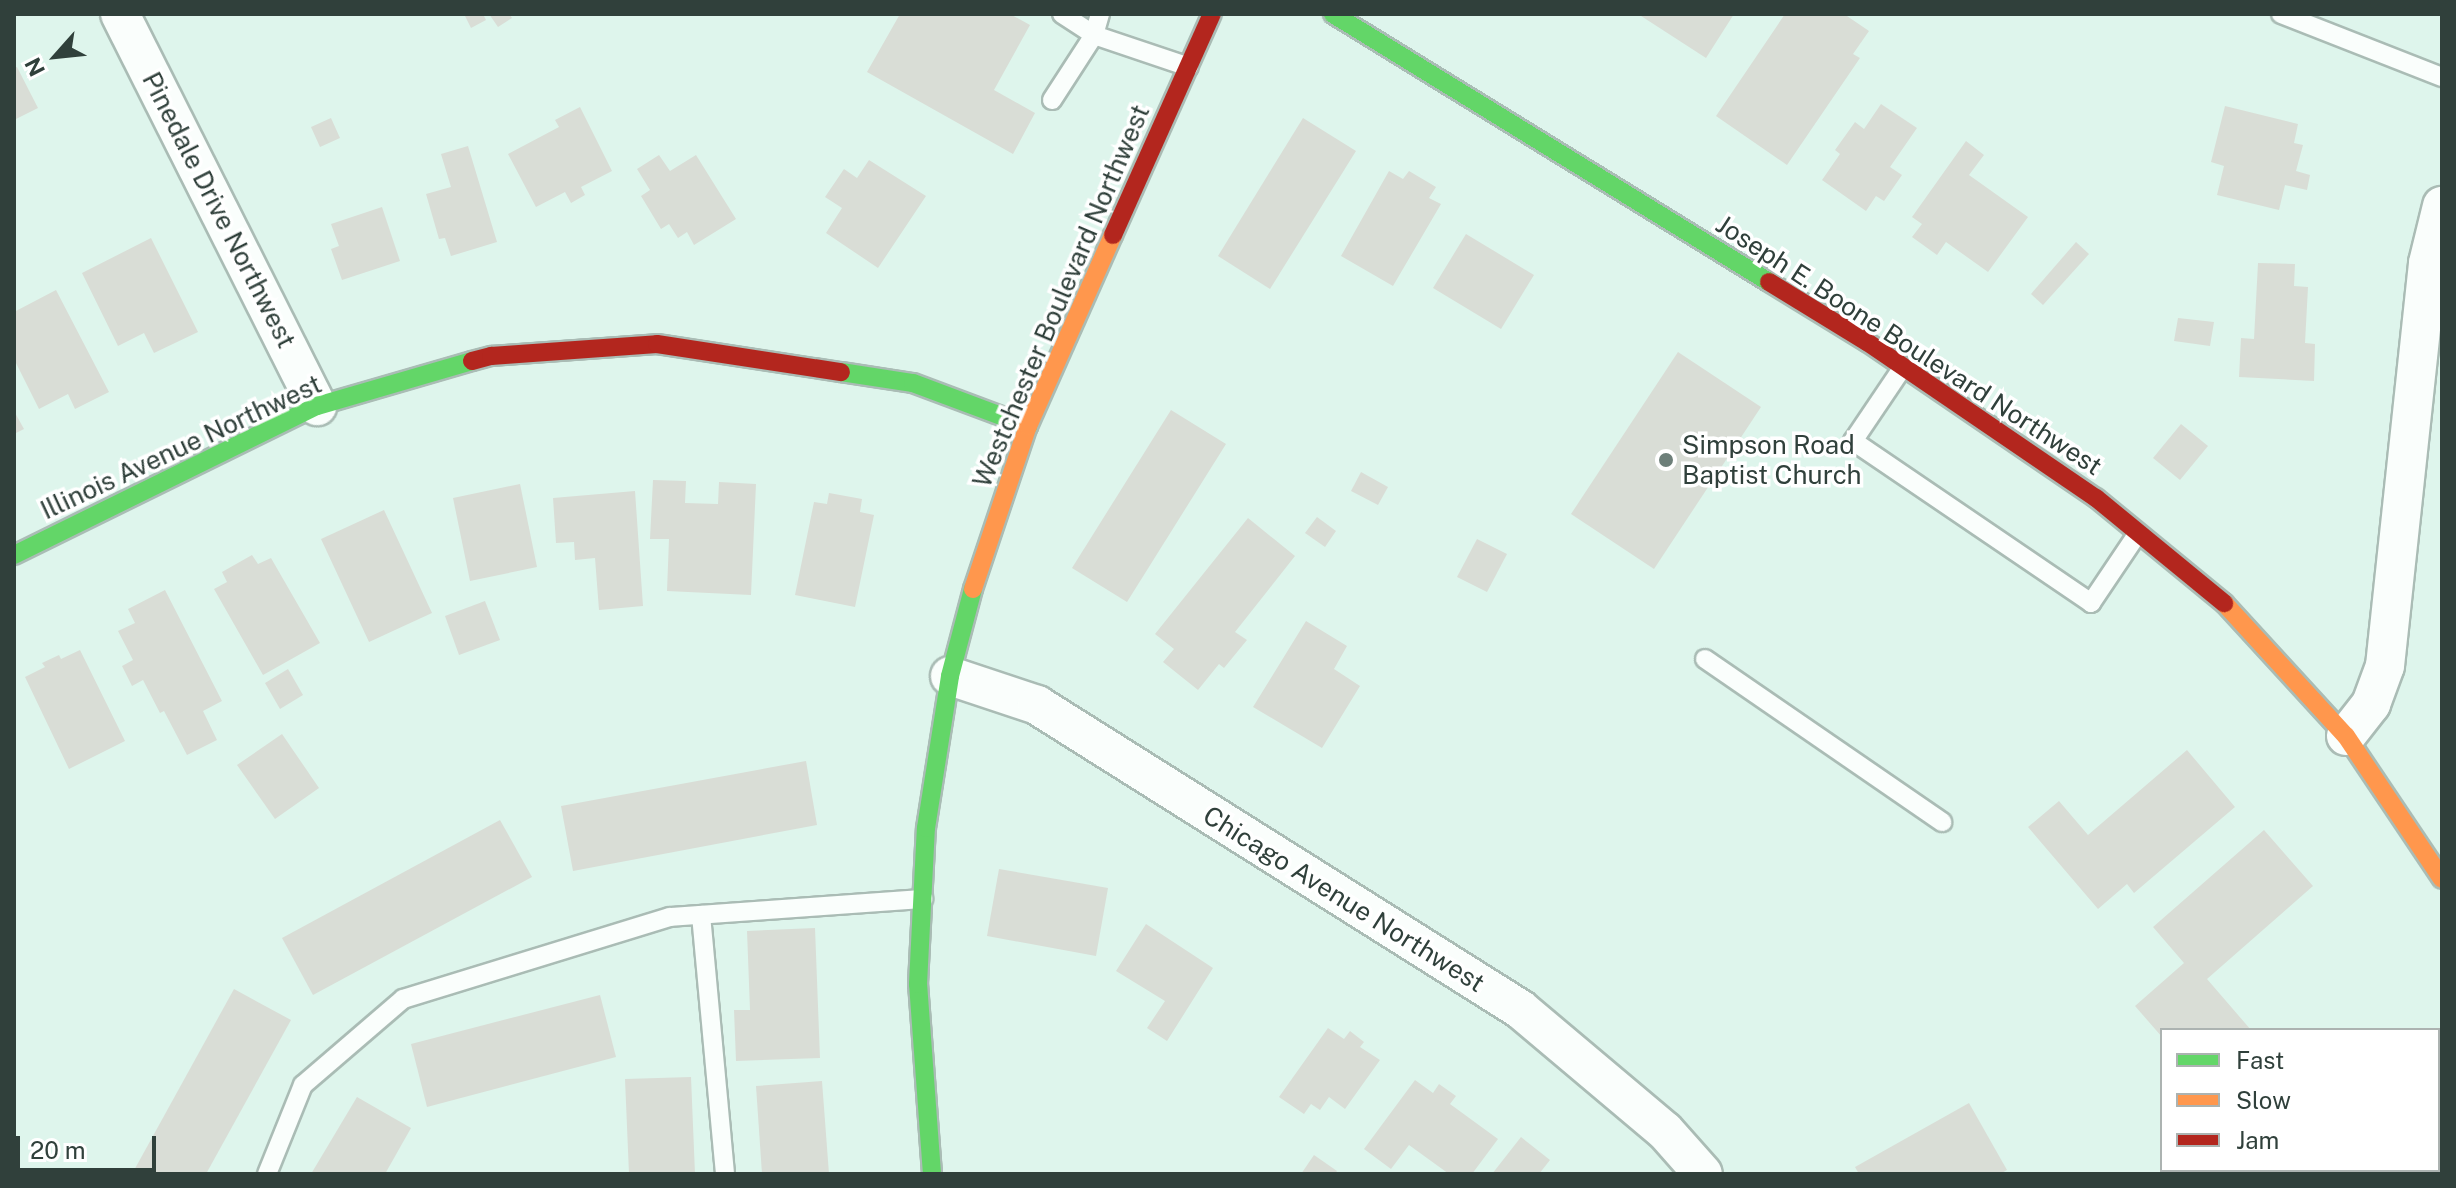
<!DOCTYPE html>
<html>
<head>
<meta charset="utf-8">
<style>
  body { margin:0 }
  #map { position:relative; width:2456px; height:1188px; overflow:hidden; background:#def5ec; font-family:"Public Sans",sans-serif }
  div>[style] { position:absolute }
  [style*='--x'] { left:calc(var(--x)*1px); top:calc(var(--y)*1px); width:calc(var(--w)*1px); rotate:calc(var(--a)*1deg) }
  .building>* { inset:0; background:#d9ddd6 }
  .roads { filter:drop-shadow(2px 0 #aabcb5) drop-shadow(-2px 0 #aabcb5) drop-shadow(0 2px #aabcb5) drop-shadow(0 -2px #aabcb5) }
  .lane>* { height:18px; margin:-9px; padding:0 9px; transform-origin:9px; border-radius:9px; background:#fafefc }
  .street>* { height:38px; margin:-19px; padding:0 19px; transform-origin:19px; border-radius:19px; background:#fafefc }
  .fast>* { height:18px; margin:-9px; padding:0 9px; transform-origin:9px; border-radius:9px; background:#63d668 }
  .slow>* { height:18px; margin:-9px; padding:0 9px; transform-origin:9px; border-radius:9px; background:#ff974d }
  .jam>* { height:18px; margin:-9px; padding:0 9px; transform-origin:9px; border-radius:9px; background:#b3261e }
  .dots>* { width:22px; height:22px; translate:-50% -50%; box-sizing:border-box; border:4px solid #fff; border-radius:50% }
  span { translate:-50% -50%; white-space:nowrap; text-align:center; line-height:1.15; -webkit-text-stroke:7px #fff; paint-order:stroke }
  .street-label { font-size:26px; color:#30403b }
  .poi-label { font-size:26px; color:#30403b }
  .left { translate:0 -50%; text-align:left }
  .frame { position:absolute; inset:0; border:16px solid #30403b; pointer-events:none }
  .legend { position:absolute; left:2160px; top:1028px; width:280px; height:144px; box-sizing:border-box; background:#fff; border:2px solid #acb3b1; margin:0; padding:10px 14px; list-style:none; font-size:24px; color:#30403b }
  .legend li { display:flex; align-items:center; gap:16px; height:40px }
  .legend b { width:40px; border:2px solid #acb3b1 }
  .north { position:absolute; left:16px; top:16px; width:80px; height:80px; -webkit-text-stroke:6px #fff; paint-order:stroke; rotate:243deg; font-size:22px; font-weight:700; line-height:32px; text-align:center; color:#30403b }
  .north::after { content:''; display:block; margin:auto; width:28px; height:36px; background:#30403b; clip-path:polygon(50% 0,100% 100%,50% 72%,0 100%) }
  .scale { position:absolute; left:16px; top:1136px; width:140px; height:36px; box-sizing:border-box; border:4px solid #30403b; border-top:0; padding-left:10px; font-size:24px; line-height:28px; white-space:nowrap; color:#30403b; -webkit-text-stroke:6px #fff; paint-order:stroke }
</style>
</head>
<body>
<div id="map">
  <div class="building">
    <i style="clip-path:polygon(464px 14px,483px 14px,486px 20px,471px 28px)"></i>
    <i style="clip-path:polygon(489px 14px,509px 14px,512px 18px,498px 27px)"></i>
    <i style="clip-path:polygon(900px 14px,1010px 14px,1030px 25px,994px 90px,1035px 113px,1013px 154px,867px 72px)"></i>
    <i style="clip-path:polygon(1638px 14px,1734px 14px,1706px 58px)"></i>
    <i style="clip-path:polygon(1785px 14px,1844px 14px,1869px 31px,1853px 54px,1860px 58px,1787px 165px,1716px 116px)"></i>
    <i style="clip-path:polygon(17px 67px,38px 108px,14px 120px,14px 68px)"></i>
    <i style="clip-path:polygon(1881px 104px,1917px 128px,1890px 167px,1902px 175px,1884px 201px,1876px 196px,1866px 211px,1822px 180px,1840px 154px,1835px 150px,1855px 122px,1864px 129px)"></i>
    <i style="clip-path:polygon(2225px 106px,2298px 124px,2294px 143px,2303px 145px,2296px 171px,2310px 175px,2307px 190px,2285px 185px,2279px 210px,2217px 195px,2224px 166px,2211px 162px)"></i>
    <i style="clip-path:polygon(580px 107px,612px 171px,581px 187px,585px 195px,571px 203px,565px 192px,536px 207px,508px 154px,559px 127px,555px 120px)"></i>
    <i style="clip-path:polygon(331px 118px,340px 138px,320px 147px,311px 127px)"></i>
    <i style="clip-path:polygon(1303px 118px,1356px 151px,1270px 289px,1218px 256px)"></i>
    <i style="clip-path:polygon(1966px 141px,1984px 155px,1969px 175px,2028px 217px,1988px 272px,1946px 242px,1937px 255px,1912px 237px,1922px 224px,1912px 217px)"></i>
    <i style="clip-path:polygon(468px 146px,497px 242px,451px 256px,445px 238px,439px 239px,426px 194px,451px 187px,441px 154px)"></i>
    <i style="clip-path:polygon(659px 155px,670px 171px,696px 155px,736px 219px,694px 245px,687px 232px,678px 238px,669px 224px,661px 229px,641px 196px,650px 190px,637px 169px)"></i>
    <i style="clip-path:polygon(869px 160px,926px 196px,878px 268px,826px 233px,842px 208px,825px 197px,844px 169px,857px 178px)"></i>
    <i style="clip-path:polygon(1389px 171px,1403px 179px,1409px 171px,1436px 187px,1429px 198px,1441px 204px,1393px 286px,1341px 256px)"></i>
    <i style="clip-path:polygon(382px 207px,400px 261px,342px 280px,331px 249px,339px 246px,331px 224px)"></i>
    <i style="clip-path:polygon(1466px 234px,1534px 275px,1501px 329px,1433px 288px)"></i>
    <i style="clip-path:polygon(151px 238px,198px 332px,154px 353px,144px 333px,118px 346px,82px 273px)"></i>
    <i style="clip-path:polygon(2076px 242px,2089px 254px,2043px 305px,2031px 294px)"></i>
    <i style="clip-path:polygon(2258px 263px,2295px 264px,2294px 286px,2308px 287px,2305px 343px,2315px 344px,2314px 381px,2239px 377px,2241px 338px,2254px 339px)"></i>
    <i style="clip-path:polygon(56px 290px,109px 392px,75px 409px,68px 394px,39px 409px,14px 359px,14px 312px)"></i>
    <i style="clip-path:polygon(2178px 318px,2214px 322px,2210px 346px,2174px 341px)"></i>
    <i style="clip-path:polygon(1678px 352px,1761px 407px,1654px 569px,1571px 514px)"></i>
    <i style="clip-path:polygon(1171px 410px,1226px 444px,1127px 602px,1072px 568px)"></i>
    <i style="clip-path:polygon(14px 411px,24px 429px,14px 434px)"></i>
    <i style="clip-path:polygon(2181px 424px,2208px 446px,2180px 480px,2153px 458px)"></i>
    <i style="clip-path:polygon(1361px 472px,1388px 487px,1378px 505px,1351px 491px)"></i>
    <i style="clip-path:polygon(653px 480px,686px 481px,685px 503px,718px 504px,719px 482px,756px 484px,751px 595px,667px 591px,669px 539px,650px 539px)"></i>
    <i style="clip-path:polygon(520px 484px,537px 567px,470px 581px,453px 498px)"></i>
    <i style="clip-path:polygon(635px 491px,643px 606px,599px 610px,595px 558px,575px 560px,574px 542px,556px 543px,553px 498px)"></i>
    <i style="clip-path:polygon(829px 493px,862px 499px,860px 512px,874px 515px,855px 607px,795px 595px,814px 502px,827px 504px)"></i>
    <i style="clip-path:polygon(384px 510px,432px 613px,369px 642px,321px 539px)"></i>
    <i style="clip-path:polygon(1317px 517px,1336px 531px,1325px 547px,1305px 533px)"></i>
    <i style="clip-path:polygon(1248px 518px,1295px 556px,1235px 632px,1247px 640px,1224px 668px,1219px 664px,1198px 690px,1163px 662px,1174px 649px,1155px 634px)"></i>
    <i style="clip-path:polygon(1477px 539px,1507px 554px,1487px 592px,1457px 577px)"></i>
    <i style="clip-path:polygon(252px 555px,258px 564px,271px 558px,320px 643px,263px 675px,214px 589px,227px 582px,222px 572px)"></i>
    <i style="clip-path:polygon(165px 590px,222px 701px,203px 711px,217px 740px,187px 755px,164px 711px,160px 713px,143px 680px,132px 686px,122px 666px,133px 660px,118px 631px,135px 623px,128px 609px)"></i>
    <i style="clip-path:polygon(485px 601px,500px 640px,459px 655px,445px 616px)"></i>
    <i style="clip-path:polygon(1306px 621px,1347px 646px,1334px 669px,1360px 686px,1322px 748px,1253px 707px)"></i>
    <i style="clip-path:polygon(80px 650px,125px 741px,69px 769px,25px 677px,45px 667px,42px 663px,59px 655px,61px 659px)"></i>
    <i style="clip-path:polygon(288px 669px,303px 695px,280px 709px,265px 683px)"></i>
    <i style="clip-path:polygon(282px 734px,319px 788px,275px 819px,237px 765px)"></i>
    <i style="clip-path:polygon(2187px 750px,2235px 807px,2134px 893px,2127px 884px,2098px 909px,2028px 827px,2059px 801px,2088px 835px)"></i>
    <i style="clip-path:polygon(806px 761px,817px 825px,573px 871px,561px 806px)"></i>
    <i style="clip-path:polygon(500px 820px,532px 877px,313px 995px,282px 938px)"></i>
    <i style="clip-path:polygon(2264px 830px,2313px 886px,2207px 979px,2251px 1030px,2162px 1030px,2162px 1037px,2135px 1006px,2184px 963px,2153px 927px)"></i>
    <i style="clip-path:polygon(999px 869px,1108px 888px,1096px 956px,987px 936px)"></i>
    <i style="clip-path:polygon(1146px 924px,1213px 968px,1167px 1041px,1147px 1028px,1165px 1001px,1116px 971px)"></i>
    <i style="clip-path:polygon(815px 928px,820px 1058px,736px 1061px,734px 1010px,750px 1010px,747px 931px)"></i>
    <i style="clip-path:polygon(234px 989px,291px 1020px,206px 1174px,132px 1174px)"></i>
    <i style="clip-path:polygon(600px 995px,616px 1057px,427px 1107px,411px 1044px)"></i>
    <i style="clip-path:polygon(1328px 1028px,1344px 1039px,1350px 1031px,1364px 1042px,1360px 1047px,1380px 1060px,1345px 1109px,1329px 1097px,1320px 1110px,1311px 1104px,1304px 1114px,1279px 1097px)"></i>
    <i style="clip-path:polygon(691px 1077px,695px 1174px,629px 1174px,625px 1079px)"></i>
    <i style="clip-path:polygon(1415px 1080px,1433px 1093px,1439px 1084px,1456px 1096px,1450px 1104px,1498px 1139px,1472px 1174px,1449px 1174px,1409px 1145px,1391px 1169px,1364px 1149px)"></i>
    <i style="clip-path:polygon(822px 1081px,829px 1174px,762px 1174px,756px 1086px)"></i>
    <i style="clip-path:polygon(357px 1097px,411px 1128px,385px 1174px,311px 1174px)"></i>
    <i style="clip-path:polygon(1969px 1103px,2007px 1170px,2000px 1174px,1859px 1174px,1855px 1167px)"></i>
    <i style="clip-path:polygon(1521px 1137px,1550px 1160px,1539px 1174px,1492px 1174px)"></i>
    <i style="clip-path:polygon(1314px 1155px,1337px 1171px,1335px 1174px,1301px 1174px)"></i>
  </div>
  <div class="roads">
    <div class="lane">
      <i style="--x:1062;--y:14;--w:38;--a:33"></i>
      <i style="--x:1094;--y:35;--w:100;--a:18.6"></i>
      <i style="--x:2281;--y:14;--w:173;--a:21.4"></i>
      <i style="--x:1052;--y:100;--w:77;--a:-57.1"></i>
      <i style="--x:1094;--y:35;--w:22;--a:-74"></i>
      <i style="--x:1903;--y:367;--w:89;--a:124"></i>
      <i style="--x:1853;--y:441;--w:288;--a:34.2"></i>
      <i style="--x:2091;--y:603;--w:84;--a:-56.1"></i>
      <i style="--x:1705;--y:659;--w:288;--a:34.5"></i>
      <i style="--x:701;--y:915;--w:260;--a:84.7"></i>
      <i style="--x:267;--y:1174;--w:96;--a:-68"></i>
      <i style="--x:303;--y:1085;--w:132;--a:-40.7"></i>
      <i style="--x:403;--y:999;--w:279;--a:-17.1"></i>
      <i style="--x:670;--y:917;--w:254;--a:-4.1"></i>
    </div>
    <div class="street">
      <i style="--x:120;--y:14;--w:439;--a:63.3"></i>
      <i style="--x:950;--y:676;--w:92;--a:18.4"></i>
      <i style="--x:1037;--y:705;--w:571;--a:32.19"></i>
      <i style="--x:1520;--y:1009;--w:189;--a:40.1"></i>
      <i style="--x:1665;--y:1131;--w:57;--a:48.5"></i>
      <i style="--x:2346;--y:736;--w:41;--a:-52"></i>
      <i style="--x:2371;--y:704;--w:40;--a:-69.8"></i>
      <i style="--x:2385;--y:666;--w:405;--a:-83.9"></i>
      <i style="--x:2428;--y:263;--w:59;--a:-76.2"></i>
    </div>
    <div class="fast">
      <i style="--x:1333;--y:14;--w:512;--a:31.58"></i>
      <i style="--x:841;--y:372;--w:73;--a:8.7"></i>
      <i style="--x:913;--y:383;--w:123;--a:20.5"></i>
      <i style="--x:14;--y:555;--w:338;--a:-26.2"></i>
      <i style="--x:317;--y:406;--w:161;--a:-16.2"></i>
      <i style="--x:932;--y:1174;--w:191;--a:-94.2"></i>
      <i style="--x:918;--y:984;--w:156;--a:-87.1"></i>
      <i style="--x:926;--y:828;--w:154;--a:-81"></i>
      <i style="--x:950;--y:676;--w:90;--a:-75.2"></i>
    </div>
    <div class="slow">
      <i style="--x:973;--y:589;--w:172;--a:-71.4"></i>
      <i style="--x:1028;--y:426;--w:209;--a:-66"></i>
      <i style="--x:2224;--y:603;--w:180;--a:47.5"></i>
      <i style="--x:2346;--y:736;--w:172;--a:56.1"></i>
    </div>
    <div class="jam">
      <i style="--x:1113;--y:235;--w:242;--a:-65.9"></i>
      <i style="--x:1769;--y:282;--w:115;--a:31.5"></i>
      <i style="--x:1867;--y:342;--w:277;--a:34.3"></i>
      <i style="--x:2096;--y:498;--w:166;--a:39.4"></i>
      <i style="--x:472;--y:361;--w:20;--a:-15"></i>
      <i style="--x:491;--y:356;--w:166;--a:-4.1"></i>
      <i style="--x:657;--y:344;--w:186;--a:8.7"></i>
    </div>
  </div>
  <div class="dots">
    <i style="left:1666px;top:460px;background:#6d7f79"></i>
  </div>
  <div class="street-label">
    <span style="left:219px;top:210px;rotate:63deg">Pinedale Drive Northwest</span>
    <span style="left:1061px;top:296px;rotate:-67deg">Westchester Boulevard Northwest</span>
    <span style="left:1909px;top:345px;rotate:33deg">Joseph E. Boone Boulevard Northwest</span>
    <span style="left:181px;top:447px;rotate:-25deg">Illinois Avenue Northwest</span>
    <span style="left:1344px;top:899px;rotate:32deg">Chicago Avenue Northwest</span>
  </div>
  <div class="poi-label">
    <span class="left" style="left:1682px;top:460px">Simpson Road<br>Baptist Church</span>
  </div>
  <div class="frame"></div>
  <ul class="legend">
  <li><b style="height:10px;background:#63d668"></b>Fast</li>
  <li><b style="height:10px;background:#ff974d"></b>Slow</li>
  <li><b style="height:10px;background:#b3261e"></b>Jam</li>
  </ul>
  <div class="north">N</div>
  <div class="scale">20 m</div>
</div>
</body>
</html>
